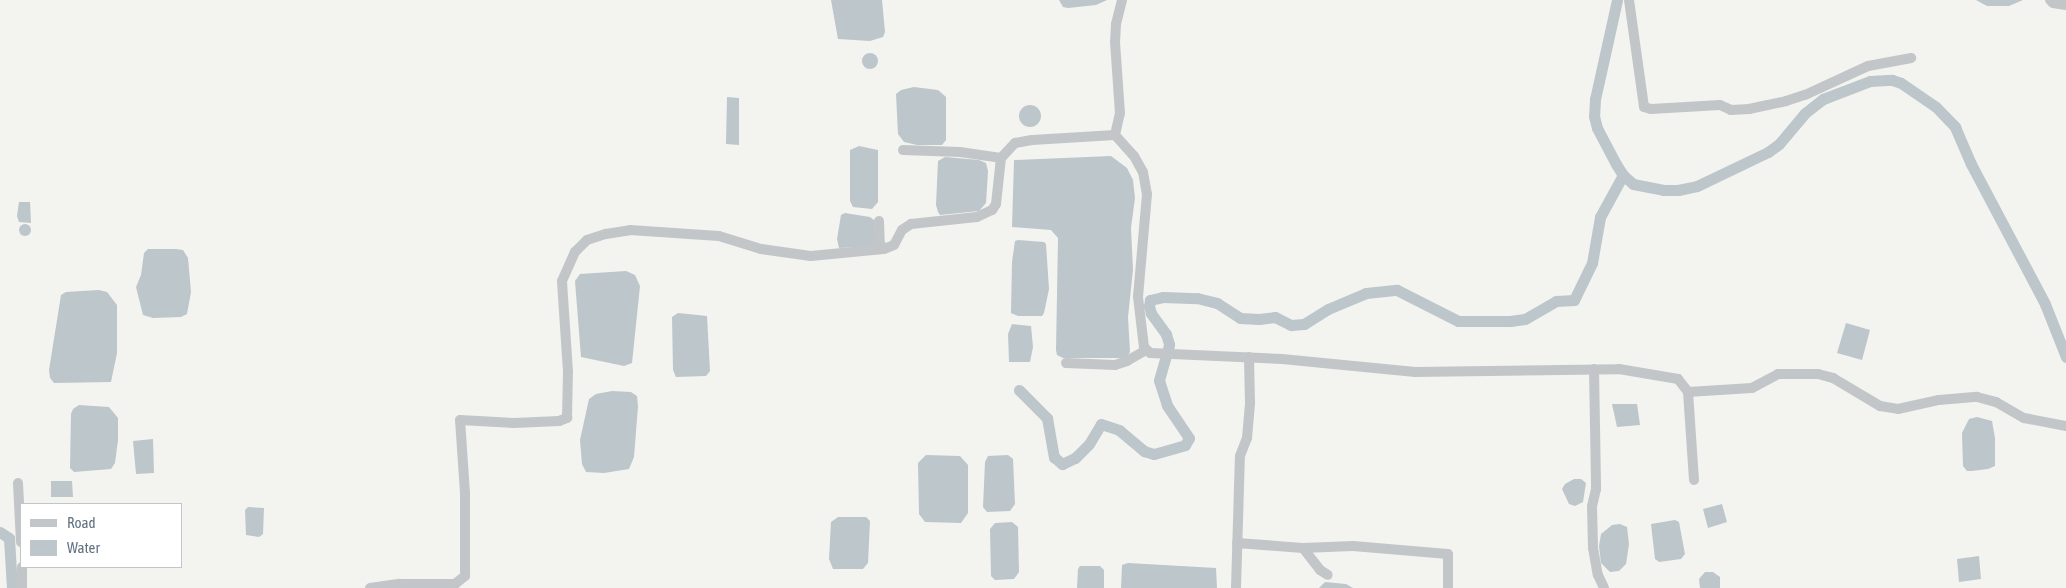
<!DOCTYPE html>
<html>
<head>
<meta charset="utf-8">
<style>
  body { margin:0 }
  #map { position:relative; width:2066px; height:588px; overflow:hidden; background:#f3f4ef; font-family:"Asap Condensed",sans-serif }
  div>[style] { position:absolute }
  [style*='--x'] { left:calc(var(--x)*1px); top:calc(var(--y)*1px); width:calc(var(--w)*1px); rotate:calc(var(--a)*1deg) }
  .water>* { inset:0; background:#bcc6cb }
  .round { border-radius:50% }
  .canal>* { height:11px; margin:-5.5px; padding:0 5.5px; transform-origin:5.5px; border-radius:5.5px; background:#bcc6cb }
  .minor>* { height:10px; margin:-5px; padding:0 5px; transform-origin:5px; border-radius:5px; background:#c3c6c9 }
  span { translate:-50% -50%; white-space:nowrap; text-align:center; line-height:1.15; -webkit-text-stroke:5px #fff; paint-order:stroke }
  .legend { position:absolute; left:20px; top:503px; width:162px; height:65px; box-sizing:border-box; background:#fff; border:1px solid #c0c6cc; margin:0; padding:6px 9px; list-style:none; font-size:15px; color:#627180 }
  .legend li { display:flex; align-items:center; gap:10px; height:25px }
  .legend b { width:25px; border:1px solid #c0c6cc }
</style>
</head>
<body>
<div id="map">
  <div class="water">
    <i style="clip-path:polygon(831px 0,882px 0,885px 32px,883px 37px,870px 41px,838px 39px)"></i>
    <i style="clip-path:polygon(1059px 0,1107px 0,1096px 5px,1068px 8px,1063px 7px)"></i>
    <i style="clip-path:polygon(1976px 0,2023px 0,2009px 6px,1987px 6px)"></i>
    <i class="round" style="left:862px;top:53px;width:16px;height:16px"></i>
    <i style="clip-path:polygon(914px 87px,938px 90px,946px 97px,946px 140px,942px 145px,917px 145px,904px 142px,898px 134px,896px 94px,901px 90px)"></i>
    <i style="clip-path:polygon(727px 97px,739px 98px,739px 145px,726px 144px)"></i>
    <i class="round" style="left:1019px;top:105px;width:22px;height:22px"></i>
    <i style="clip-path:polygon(859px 146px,878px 150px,878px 202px,872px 209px,853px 207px,850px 201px,850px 150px)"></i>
    <i style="clip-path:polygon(1111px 156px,1127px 168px,1133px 180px,1135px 198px,1131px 228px,1133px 270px,1128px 317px,1130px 352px,1126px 358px,1063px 358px,1057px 355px,1056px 350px,1058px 238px,1051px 230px,1012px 227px,1014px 160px)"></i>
    <i style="clip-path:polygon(945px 157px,979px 160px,986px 163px,988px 171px,986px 203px,979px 211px,940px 215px,938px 212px,936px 205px,938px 161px)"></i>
    <i style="clip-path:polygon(19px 202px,30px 202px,31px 223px,19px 222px,17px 216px)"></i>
    <i style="clip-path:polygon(845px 213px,870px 217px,874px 220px,876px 241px,874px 246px,839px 248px,837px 239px,841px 215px)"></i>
    <i class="round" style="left:19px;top:224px;width:12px;height:12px"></i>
    <i style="clip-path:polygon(1018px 240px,1044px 242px,1046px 244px,1049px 289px,1044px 313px,1042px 316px,1018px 316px,1011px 313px,1012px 262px,1015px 241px)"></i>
    <i style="clip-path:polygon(148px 249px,176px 249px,183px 250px,188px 258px,191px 292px,187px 314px,181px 317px,153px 318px,143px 315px,136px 287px,141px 275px,144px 253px)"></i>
    <i style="clip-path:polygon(626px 271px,635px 275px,640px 286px,632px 363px,624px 366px,581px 357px,575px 281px,580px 274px)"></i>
    <i style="clip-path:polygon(99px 290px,107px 292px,117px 305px,117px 353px,111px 382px,54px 383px,50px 378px,49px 370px,61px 295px,66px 292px)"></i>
    <i style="clip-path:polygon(678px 313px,707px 316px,710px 371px,706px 376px,676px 377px,673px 370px,672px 317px)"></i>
    <i style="clip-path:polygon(1846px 323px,1870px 330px,1862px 360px,1837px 353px)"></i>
    <i style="clip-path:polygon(1012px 324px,1031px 326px,1033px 347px,1030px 362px,1009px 362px,1008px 334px)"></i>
    <i style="clip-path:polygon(612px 391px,631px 392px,637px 396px,638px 406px,634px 457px,629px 469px,604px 473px,586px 472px,582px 464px,580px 440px,589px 399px,596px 394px)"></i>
    <i style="clip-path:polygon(1612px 404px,1637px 404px,1640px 425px,1617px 427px)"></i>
    <i style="clip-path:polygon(79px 405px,109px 407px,118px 418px,118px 440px,115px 463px,111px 469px,74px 472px,70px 468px,71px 414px,73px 409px)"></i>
    <i style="clip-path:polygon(1977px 417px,1992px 421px,1995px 438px,1995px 466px,1988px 469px,1972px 471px,1967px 471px,1963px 466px,1962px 433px,1969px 419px)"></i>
    <i style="clip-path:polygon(153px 439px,154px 473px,136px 474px,133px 441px)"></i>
    <i style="clip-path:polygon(926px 455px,960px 456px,968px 465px,968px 513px,961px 523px,925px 522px,919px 514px,918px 463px)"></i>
    <i style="clip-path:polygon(1008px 455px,1013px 459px,1015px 504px,1010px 511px,987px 512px,983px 507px,985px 462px,988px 456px)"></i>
    <i style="clip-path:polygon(1574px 479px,1581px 479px,1586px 483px,1583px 502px,1575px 506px,1569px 504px,1562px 489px,1565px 484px)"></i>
    <i style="clip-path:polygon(51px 481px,72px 481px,73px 497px,51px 497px)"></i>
    <i style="clip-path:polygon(1722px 504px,1727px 522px,1708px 528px,1703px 509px)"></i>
    <i style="clip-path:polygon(248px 507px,264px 508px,263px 534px,259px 537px,246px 535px,245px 510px)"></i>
    <i style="clip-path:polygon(838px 517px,866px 517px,870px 521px,868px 563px,863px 569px,833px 569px,829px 559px,831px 522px)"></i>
    <i style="clip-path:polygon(1675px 520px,1679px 522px,1685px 554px,1681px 559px,1659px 562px,1655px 559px,1651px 524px)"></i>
    <i style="clip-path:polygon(1012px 522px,1018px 527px,1019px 572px,1014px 579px,995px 580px,991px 576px,990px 529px,995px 523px)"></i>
    <i style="clip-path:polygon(1620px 524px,1627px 527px,1629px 544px,1626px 564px,1619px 571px,1610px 572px,1601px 563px,1599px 546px,1601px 534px,1612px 525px)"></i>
    <i style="clip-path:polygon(1979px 556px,1981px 579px,1959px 582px,1957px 559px)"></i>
    <i style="clip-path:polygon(1128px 563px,1216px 568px,1217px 588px,1121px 588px,1122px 565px)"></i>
    <i style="clip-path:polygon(1080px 566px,1100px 566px,1104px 570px,1104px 588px,1077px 588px,1078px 569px)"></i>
    <i style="clip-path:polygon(1705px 572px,1713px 572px,1720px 577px,1720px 588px,1700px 588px,1699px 579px)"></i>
    <i style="clip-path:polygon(1325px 582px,1346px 584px,1353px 588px,1319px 588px)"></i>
  </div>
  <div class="canal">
    <i style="--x:1617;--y:0;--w:101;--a:102.5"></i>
    <i style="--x:1595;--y:99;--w:17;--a:93"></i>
    <i style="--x:1594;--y:116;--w:12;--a:76"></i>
    <i style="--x:1597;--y:128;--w:41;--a:62.2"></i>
    <i style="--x:1616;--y:164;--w:13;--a:58"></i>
    <i style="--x:1623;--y:175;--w:13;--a:42"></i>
    <i style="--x:1633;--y:184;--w:31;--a:11"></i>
    <i style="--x:1663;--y:190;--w:15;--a:0"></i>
    <i style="--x:1678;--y:190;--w:19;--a:-12"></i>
    <i style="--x:1697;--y:186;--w:79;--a:-25.6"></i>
    <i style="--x:1768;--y:152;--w:14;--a:-36"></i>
    <i style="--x:1779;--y:144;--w:40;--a:-50"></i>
    <i style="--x:1805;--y:113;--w:23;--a:-38"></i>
    <i style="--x:1823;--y:99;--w:50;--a:-21"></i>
    <i style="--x:1870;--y:81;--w:22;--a:-3"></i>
    <i style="--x:1892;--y:80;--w:9;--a:18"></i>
    <i style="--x:1901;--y:83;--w:42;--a:34.4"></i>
    <i style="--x:1936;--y:107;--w:28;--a:46"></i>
    <i style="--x:1955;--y:127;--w:40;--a:66.6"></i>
    <i style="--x:1971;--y:164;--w:158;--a:62.1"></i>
    <i style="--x:2045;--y:304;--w:57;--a:68.4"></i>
    <i style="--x:1019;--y:390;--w:40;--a:45"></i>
    <i style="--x:1047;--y:418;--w:40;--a:80"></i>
    <i style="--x:1054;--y:457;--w:11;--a:41"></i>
    <i style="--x:1062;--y:464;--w:14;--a:-25"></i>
    <i style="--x:1075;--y:458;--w:20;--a:-45"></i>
    <i style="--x:1089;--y:444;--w:23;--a:-59"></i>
    <i style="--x:1101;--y:424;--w:19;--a:18"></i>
    <i style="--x:1119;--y:430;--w:33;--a:40"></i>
    <i style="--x:1144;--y:451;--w:10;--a:17"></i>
    <i style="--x:1154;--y:454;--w:32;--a:-16"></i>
    <i style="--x:1185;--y:445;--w:8;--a:-60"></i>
    <i style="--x:1189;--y:438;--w:40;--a:-124"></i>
    <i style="--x:1167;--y:405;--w:26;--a:-108"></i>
    <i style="--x:1159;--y:380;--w:37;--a:-74"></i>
    <i style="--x:1169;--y:344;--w:10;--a:-107"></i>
    <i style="--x:1166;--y:334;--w:26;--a:-126"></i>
    <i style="--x:1151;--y:313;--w:7;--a:-106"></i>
    <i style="--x:1149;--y:306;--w:6;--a:-81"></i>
    <i style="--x:1150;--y:300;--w:13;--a:-13"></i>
    <i style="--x:1163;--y:297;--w:34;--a:2"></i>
    <i style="--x:1197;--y:298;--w:21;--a:14"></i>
    <i style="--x:1217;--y:303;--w:27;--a:33"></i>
    <i style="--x:1240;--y:318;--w:19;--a:3"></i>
    <i style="--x:1259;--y:319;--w:16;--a:-7"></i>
    <i style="--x:1275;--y:317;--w:18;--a:27"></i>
    <i style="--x:1291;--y:325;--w:13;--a:-4"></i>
    <i style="--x:1304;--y:324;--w:28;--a:-32"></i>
    <i style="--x:1328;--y:309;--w:41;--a:-22.8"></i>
    <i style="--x:1366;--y:293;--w:31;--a:-6"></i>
    <i style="--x:1397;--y:290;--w:68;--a:26.9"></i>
    <i style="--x:1458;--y:321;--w:52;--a:0"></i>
    <i style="--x:1510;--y:321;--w:15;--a:-8"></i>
    <i style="--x:1525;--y:319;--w:36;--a:-30"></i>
    <i style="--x:1556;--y:301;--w:18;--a:-3"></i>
    <i style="--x:1574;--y:300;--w:41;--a:-64.1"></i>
    <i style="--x:1592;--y:263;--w:47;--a:-80.1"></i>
    <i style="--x:1600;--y:217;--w:48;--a:-61.3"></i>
    <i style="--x:0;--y:532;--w:11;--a:34"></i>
    <i style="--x:9;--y:538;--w:50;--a:86.6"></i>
  </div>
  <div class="minor">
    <i style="--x:1122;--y:0;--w:25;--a:104"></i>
    <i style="--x:1116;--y:24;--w:18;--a:93"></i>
    <i style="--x:1115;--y:42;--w:71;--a:86"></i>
    <i style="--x:1120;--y:113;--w:23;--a:103"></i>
    <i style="--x:1115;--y:135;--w:28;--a:48"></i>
    <i style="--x:1134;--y:156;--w:18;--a:61"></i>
    <i style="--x:1143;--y:172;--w:22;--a:80"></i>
    <i style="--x:1147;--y:194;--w:103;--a:95"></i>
    <i style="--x:1138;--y:297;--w:50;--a:83.2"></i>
    <i style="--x:1144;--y:347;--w:8;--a:45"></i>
    <i style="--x:1150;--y:353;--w:132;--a:2.6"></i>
    <i style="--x:1282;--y:359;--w:134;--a:5.6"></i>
    <i style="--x:1415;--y:372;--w:204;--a:-0.8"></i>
    <i style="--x:1619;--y:369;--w:60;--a:9.6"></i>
    <i style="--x:1678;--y:379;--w:16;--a:52"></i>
    <i style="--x:1629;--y:0;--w:108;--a:82"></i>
    <i style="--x:1644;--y:107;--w:7;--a:16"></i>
    <i style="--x:1651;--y:109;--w:69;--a:-3.3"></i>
    <i style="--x:1720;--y:105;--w:12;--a:24"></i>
    <i style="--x:1731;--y:110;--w:18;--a:-3"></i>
    <i style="--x:1749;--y:109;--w:38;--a:-12"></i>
    <i style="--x:1786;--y:101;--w:20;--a:-18"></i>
    <i style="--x:1805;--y:95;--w:69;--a:-24.7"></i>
    <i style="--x:1868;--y:66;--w:44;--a:-10.5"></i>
    <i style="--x:2050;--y:0;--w:4;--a:45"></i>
    <i style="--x:2053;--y:3;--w:13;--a:9"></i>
    <i style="--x:903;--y:150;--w:57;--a:2"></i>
    <i style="--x:960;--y:152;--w:41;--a:8.3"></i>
    <i style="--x:879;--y:221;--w:23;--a:88"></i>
    <i style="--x:880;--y:244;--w:6;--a:51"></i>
    <i style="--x:884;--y:249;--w:11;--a:-22"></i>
    <i style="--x:894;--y:245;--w:17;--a:-62"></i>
    <i style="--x:902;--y:230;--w:11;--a:-34"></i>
    <i style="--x:911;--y:224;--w:66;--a:-6.1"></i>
    <i style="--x:977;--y:217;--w:17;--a:-25"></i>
    <i style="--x:992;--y:210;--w:7;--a:-56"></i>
    <i style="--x:996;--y:204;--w:46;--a:-83.8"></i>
    <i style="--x:1001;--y:158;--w:21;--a:-47"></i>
    <i style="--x:1015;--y:143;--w:17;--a:-10"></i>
    <i style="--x:1032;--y:140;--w:83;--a:-3.4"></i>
    <i style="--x:1066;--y:363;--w:49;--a:2.3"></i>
    <i style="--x:1115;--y:365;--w:13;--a:-18"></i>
    <i style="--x:1127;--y:361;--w:22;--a:-30"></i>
    <i style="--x:1594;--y:369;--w:120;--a:89"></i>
    <i style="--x:1596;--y:489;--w:17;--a:103"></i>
    <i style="--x:1592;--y:506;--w:42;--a:88.6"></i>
    <i style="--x:1593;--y:548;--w:27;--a:80"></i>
    <i style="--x:1598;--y:575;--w:14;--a:65"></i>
    <i style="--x:1694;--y:480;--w:88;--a:-93.9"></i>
    <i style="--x:1688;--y:392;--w:64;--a:-3.6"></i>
    <i style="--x:1752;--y:388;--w:30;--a:-28"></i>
    <i style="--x:1778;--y:374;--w:40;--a:0"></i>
    <i style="--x:1818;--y:374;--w:16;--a:15"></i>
    <i style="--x:1833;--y:378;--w:55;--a:30.8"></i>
    <i style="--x:1880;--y:406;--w:18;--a:9"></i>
    <i style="--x:1898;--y:409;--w:42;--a:-12.4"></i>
    <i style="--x:1939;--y:400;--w:38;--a:-5"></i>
    <i style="--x:1977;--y:397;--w:20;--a:15"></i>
    <i style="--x:1996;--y:402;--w:32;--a:30"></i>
    <i style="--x:2024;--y:418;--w:43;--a:10.8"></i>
    <i style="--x:18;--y:483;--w:59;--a:87.1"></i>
    <i style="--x:1237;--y:543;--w:66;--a:4.3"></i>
    <i style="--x:1303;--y:548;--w:50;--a:-2.3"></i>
    <i style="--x:1353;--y:546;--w:95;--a:4.8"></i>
    <i style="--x:1448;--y:554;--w:34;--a:90"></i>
    <i style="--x:1303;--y:548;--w:28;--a:52"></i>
    <i style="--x:1320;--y:570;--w:9;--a:32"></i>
    <i style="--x:22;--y:567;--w:21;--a:90"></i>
    <i style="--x:370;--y:588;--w:30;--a:-8"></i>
    <i style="--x:400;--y:584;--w:55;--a:0"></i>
    <i style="--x:455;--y:584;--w:13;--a:-39"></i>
    <i style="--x:465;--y:576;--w:83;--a:-90"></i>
    <i style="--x:465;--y:493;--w:73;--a:-93.9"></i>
    <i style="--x:460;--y:420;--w:54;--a:3.2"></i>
    <i style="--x:514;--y:423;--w:45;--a:-2.5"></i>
    <i style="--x:559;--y:421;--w:9;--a:-21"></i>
    <i style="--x:567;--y:418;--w:46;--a:-88.8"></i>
    <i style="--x:568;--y:372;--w:91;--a:-93.8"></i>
    <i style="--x:562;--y:281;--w:32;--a:-66"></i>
    <i style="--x:575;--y:252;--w:17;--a:-45"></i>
    <i style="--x:587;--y:240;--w:20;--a:-18"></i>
    <i style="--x:606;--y:234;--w:24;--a:-9"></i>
    <i style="--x:630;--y:230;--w:89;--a:3.9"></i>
    <i style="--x:719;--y:236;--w:44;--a:17.2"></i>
    <i style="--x:761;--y:249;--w:50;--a:8"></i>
    <i style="--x:811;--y:256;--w:73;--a:-5.5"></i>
    <i style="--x:1236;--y:588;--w:132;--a:-88.3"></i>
    <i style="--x:1240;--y:456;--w:19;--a:-69"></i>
    <i style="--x:1247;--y:438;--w:36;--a:-85"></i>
    <i style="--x:1250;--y:402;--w:45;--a:-91.3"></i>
  </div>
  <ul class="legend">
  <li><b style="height:6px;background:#c3c6c9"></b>Road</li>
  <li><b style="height:14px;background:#bcc6cb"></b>Water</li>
  </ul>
</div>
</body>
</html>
